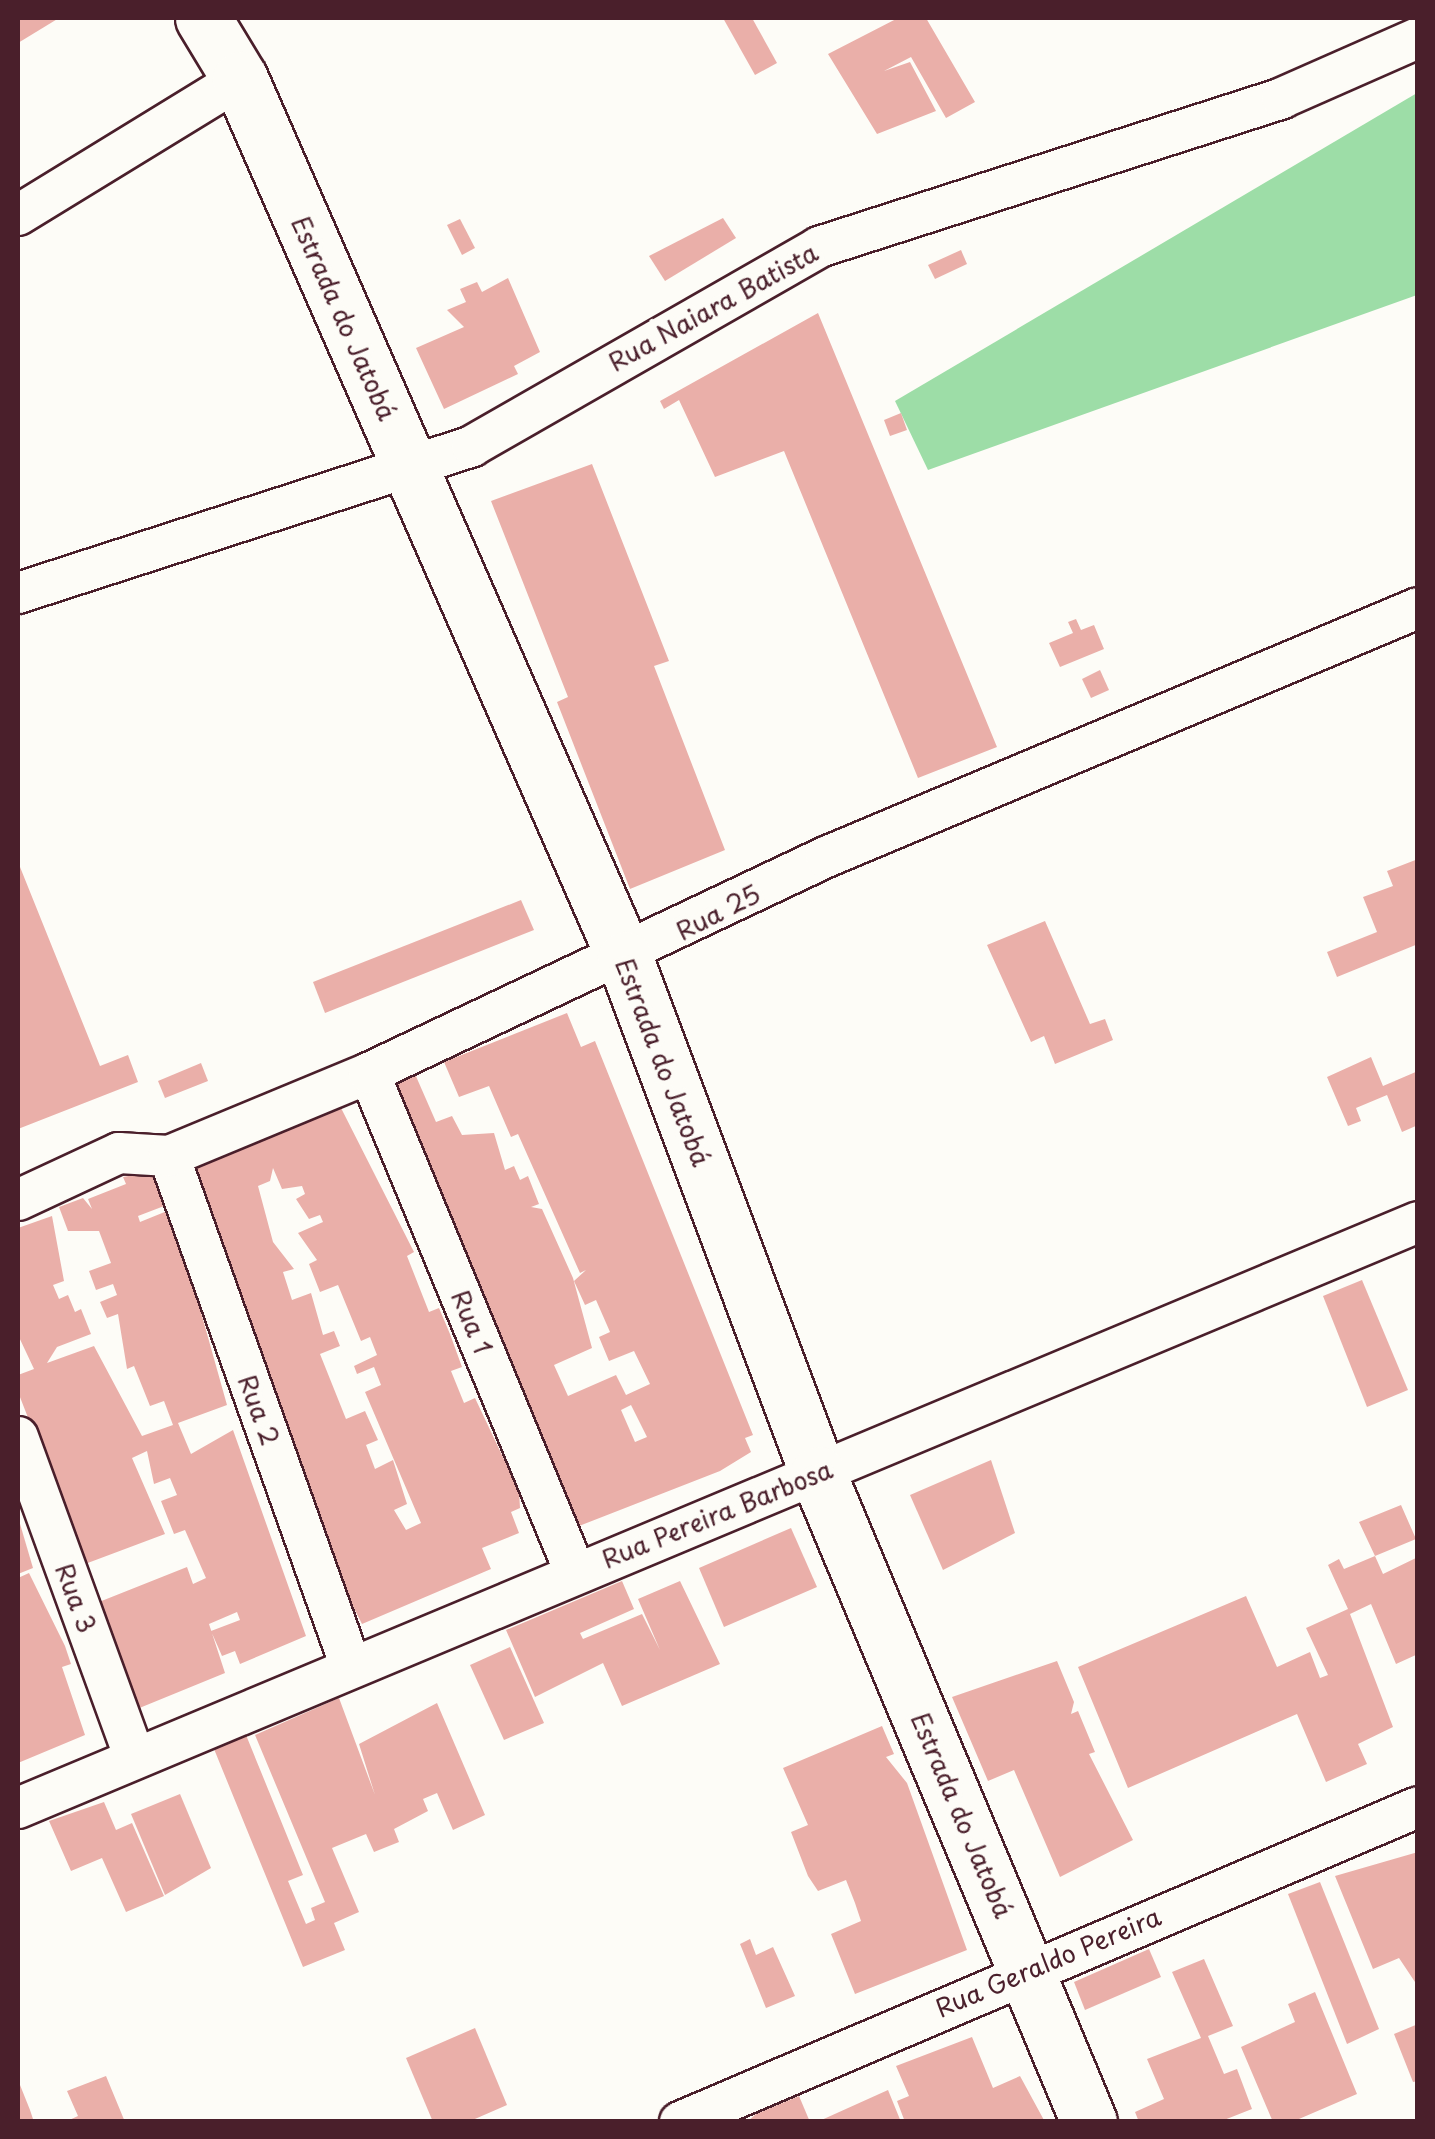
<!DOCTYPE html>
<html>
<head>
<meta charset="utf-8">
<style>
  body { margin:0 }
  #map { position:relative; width:1435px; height:2139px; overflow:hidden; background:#fdfcf7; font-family:"Playpen Sans",sans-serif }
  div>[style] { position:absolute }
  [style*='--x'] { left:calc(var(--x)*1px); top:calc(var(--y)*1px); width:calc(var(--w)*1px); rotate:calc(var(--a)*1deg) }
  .green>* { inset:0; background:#9ddda7 }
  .building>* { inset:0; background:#eaafa9 }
  .roads { filter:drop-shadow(2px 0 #4a1f2b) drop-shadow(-2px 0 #4a1f2b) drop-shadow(0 2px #4a1f2b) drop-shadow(0 -2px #4a1f2b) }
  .street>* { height:40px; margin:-20px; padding:0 20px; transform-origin:20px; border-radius:20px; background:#fdfcf7 }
  .secondary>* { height:55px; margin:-27.5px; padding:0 27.5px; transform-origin:27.5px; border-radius:27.5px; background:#fdfcf7 }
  span { translate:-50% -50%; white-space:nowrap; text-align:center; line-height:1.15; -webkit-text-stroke:10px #fdfcf7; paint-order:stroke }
  .street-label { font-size:25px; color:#4a1f2b }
  .frame { position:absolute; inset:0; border:20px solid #4a1f2b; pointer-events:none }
</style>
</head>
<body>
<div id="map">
  <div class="green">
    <i style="clip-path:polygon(1417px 93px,1417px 295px,928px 470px,895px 401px)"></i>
  </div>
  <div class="building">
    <i style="clip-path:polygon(18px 18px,59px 18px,18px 43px)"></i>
    <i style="clip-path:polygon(723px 18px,752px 18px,777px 63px,755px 75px)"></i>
    <i style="clip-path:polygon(898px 18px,926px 18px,975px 102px,946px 118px,911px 57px,884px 71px,910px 62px,936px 111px,877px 134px,828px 54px)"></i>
    <i style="clip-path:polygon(723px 218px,736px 238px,665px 281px,649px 256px)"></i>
    <i style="clip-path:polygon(460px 219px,475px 248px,462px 255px,447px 225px)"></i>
    <i style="clip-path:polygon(961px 250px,967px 264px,935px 279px,928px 265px)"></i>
    <i style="clip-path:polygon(508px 278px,540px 352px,514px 366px,518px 374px,444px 409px,416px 348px,464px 327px,447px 310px,466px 302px,460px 289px,477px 282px,482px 292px)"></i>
    <i style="clip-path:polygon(818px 313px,997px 747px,918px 778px,784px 451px,715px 477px,679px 400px,664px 409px,660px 401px)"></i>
    <i style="clip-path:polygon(901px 413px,907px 430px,890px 436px,884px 420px)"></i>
    <i style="clip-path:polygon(592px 464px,669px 661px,654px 666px,725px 850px,630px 889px,557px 702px,568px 697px,491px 501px)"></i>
    <i style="clip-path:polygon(1076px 619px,1081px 630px,1094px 625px,1104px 649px,1060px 667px,1049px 643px,1073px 633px,1068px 622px)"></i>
    <i style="clip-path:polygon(1100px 670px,1109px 690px,1091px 698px,1082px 679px)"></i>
    <i style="clip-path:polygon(1418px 859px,1418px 944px,1337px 977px,1327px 952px,1377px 932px,1363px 897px,1393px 886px,1387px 871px)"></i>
    <i style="clip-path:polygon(18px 862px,100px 1066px,128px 1055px,138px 1082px,18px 1129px)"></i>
    <i style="clip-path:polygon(521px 900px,534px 930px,325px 1013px,313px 982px)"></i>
    <i style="clip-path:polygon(1045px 921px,1090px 1024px,1105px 1019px,1113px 1040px,1055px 1064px,1044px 1036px,1031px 1042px,987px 945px)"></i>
    <i style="clip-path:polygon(evenodd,567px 1013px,581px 1047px,595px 1041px,753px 1435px,745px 1438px,751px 1452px,720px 1471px,579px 1526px,549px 1480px,557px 1476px,543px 1443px,535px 1447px,496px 1352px,504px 1348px,387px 1085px,415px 1074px,436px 1122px,452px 1116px,462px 1135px,494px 1133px,505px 1170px,514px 1166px,520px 1180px,528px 1176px,539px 1204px,531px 1207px,542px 1209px,573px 1278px,592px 1348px,554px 1365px,568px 1396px,616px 1375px,626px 1395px,650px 1384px,634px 1351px,609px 1361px,599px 1337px,610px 1332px,596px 1300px,585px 1305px,574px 1281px,586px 1270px,580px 1273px,518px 1134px,511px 1137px,489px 1086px,459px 1097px,444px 1062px,567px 1013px,631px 1405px,647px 1437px,635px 1442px,621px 1410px,631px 1405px)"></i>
    <i style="clip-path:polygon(1371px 1057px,1383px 1086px,1418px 1071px,1418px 1125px,1402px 1132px,1387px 1095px,1356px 1108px,1361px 1121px,1348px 1126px,1327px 1077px)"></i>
    <i style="clip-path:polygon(201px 1063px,208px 1081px,165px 1098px,158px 1081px)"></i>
    <i style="clip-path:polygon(evenodd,339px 1104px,414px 1252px,407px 1256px,429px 1312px,439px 1308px,450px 1334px,462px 1367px,451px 1371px,464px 1403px,475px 1398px,519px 1491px,520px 1508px,511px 1512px,519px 1533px,482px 1548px,491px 1569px,362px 1624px,337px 1575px,181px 1151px,339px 1104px,273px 1168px,282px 1189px,302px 1186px,305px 1194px,296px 1199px,309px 1219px,320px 1215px,323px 1222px,298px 1233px,317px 1260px,309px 1264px,320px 1292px,338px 1285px,361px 1341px,370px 1337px,377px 1355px,354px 1366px,357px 1374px,374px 1367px,381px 1385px,365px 1392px,421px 1523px,406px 1530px,394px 1510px,407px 1504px,393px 1460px,375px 1469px,366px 1445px,378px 1440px,365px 1411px,346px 1419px,320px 1354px,340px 1346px,334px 1331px,323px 1335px,311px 1293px,292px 1300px,283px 1272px,294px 1269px,273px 1242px,258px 1186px,270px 1181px,273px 1168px)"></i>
    <i style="clip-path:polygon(162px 1170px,172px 1203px,138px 1216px,140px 1222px,172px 1209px,227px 1405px,178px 1423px,191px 1454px,233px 1430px,306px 1636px,240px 1664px,235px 1651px,222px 1656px,211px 1631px,240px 1620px,237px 1612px,209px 1624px,225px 1673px,137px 1709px,99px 1602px,187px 1567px,193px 1584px,206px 1578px,185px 1530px,174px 1534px,161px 1501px,177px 1495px,170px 1478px,154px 1484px,147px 1451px,132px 1458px,165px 1534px,85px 1564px,18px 1392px,18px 1375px,34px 1369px,18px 1335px,18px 1228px,52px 1216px,64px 1281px,53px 1285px,59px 1299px,68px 1295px,75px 1312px,81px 1309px,91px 1334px,57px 1347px,47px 1363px,94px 1346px,142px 1436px,173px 1425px,164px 1401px,150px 1406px,134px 1366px,127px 1369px,118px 1314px,107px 1318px,100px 1302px,117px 1295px,113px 1284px,96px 1290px,89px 1271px,111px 1263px,99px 1231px,68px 1231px,59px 1207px,83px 1198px,92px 1209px,88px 1199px,126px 1184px,123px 1177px)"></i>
    <i style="clip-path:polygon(1362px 1280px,1408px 1390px,1367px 1407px,1323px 1296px)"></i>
    <i style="clip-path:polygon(991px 1460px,1015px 1533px,943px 1570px,910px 1495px)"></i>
    <i style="clip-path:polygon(1401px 1505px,1416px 1539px,1375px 1556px,1383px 1574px,1418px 1557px,1418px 1654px,1396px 1664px,1371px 1604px,1350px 1614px,1393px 1727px,1358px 1744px,1367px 1764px,1326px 1782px,1297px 1714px,1128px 1788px,1078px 1667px,1246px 1596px,1277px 1667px,1310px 1652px,1320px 1678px,1328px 1675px,1306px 1628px,1348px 1609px,1328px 1565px,1339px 1559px,1344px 1569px,1375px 1556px,1359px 1522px)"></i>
    <i style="clip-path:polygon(18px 1517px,33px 1568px,18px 1574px)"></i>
    <i style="clip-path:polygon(791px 1528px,817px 1587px,724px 1627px,699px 1568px)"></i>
    <i style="clip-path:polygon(29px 1573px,65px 1646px,71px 1664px,62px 1667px,85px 1735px,18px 1763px,18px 1578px)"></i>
    <i style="clip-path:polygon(622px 1581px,634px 1609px,580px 1633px,583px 1639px,642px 1614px,660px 1650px,638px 1599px,680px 1581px,720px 1664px,622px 1706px,603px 1663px,535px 1697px,506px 1630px)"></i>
    <i style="clip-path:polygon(510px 1647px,544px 1723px,504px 1740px,470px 1665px)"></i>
    <i style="clip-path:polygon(1057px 1661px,1074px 1702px,1071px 1714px,1078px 1711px,1095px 1752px,1089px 1754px,1133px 1840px,1060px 1877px,1014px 1770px,988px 1781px,952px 1697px)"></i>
    <i style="clip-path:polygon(339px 1698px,375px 1795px,359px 1744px,437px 1703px,485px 1815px,453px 1830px,437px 1793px,423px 1799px,428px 1811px,394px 1829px,399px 1842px,374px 1852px,366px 1834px,332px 1848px,359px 1912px,334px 1923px,345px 1950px,303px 1967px,214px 1749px,246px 1735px,303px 1875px,288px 1881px,306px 1924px,315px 1920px,311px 1908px,325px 1902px,255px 1735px)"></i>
    <i style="clip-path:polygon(882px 1726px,894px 1754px,886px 1757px,907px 1783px,967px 1950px,855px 1994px,831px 1934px,861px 1921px,855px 1903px,846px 1880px,818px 1891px,808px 1876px,791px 1832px,808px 1825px,783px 1768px)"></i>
    <i style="clip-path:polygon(180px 1794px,211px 1868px,165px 1895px,131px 1814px)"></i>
    <i style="clip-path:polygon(104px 1802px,116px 1830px,132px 1823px,164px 1896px,126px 1912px,102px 1858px,71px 1871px,49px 1821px)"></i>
    <i style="clip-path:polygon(1418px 1852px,1418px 1985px,1417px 1985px,1399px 1958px,1373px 1969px,1335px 1876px)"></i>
    <i style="clip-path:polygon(1320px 1882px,1379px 2029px,1347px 2044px,1288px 1894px)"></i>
    <i style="clip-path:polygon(750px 1939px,756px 1955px,773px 1947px,795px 1996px,766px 2008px,740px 1944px)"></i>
    <i style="clip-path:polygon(1149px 1949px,1161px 1977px,1085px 2010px,1074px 1982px)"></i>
    <i style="clip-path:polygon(1204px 1959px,1233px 2026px,1208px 2036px,1224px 2074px,1237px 2069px,1252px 2109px,1219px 2122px,1139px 2122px,1135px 2112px,1164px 2099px,1147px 2059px,1201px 2038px,1172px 1972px)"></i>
    <i style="clip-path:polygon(1315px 1992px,1357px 2094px,1292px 2122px,1273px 2122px,1241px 2047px,1295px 2022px,1288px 2004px)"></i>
    <i style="clip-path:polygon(1418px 2024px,1418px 2081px,1413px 2082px,1394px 2034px)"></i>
    <i style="clip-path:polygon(475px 2028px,507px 2105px,468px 2122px,433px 2122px,406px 2058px)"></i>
    <i style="clip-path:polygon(972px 2037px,993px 2088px,1020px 2076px,1045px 2122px,905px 2122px,897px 2101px,909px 2096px,896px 2066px)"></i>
    <i style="clip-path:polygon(106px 2076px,125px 2122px,65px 2122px,78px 2116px,67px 2091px)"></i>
    <i style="clip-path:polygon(18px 2080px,30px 2110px,34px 2122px,18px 2122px)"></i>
    <i style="clip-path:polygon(888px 2090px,901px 2122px,817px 2122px)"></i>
    <i style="clip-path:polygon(799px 2096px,810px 2122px,747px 2122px,756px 2114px)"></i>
  </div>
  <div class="roads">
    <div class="street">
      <i style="--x:18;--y:215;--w:260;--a:-31.5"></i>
      <i style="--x:18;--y:593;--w:477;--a:-17.9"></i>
      <i style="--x:472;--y:446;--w:400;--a:-29.8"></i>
      <i style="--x:819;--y:247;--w:486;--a:-17.8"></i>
      <i style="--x:1282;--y:98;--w:149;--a:-23.8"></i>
      <i style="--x:369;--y:1073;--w:540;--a:67.57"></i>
      <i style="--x:169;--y:1156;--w:539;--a:70.39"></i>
      <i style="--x:18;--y:1200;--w:111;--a:-25"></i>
      <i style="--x:119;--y:1153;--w:50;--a:3.4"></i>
      <i style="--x:169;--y:1156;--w:217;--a:-22.5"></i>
      <i style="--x:369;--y:1073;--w:505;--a:-25.3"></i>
      <i style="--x:826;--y:857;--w:642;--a:-22.81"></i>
      <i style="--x:18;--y:1437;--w:342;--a:70"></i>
      <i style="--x:18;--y:1808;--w:1518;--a:-22.71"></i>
      <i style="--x:680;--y:2122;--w:802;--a:-23.11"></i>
    </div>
    <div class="secondary">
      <i style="--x:203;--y:18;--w:71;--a:58.8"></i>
      <i style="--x:240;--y:79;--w:961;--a:66.37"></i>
      <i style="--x:625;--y:959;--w:550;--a:69.46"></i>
      <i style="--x:818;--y:1474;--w:702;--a:67.3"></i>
    </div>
  </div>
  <div class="street-label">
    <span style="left:713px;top:307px;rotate:-29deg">Rua Naiara Batista</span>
    <span style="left:344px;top:318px;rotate:66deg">Estrada do Jatobá</span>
    <span style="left:718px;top:912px;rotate:-27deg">Rua 25</span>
    <span style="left:663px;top:1062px;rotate:69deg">Estrada do Jatobá</span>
    <span style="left:472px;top:1322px;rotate:68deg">Rua 1</span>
    <span style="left:259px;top:1410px;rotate:70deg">Rua 2</span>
    <span style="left:717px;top:1514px;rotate:-22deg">Rua Pereira Barbosa</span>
    <span style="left:76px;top:1598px;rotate:70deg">Rua 3</span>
    <span style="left:962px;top:1815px;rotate:67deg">Estrada do Jatobá</span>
    <span style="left:1048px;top:1962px;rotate:-23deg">Rua Geraldo Pereira</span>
  </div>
  <div class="frame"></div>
</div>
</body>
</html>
